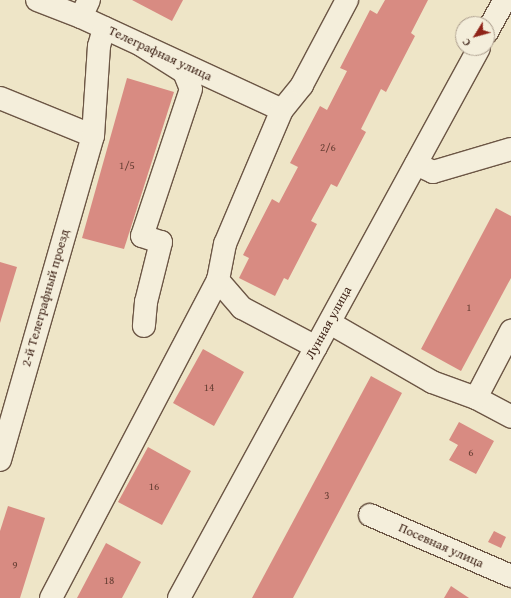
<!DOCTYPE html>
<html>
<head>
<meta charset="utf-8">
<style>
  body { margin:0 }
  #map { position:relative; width:511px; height:598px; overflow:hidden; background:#eee5c7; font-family:"Gentium Book Plus",serif }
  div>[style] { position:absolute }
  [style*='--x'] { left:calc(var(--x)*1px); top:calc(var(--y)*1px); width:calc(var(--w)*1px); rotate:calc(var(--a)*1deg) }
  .building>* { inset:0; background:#d88b82 }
  .roads { filter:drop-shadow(1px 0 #6c5645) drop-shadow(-1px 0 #6c5645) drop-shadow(0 1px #6c5645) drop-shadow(0 -1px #6c5645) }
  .minor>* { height:22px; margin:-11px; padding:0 11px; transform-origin:11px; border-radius:11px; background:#f4eedb }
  span { translate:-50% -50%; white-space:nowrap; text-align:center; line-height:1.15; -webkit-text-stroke:3px #f4eedb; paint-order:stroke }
  .number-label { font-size:11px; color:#673f34 }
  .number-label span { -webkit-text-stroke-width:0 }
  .street-label { font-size:13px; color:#41261a }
  .north { position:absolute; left:455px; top:16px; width:40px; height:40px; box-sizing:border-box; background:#f4eedb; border:1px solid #ac9e8e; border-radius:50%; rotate:233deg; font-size:11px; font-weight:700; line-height:16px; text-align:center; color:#41261a }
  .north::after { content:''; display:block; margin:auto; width:14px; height:18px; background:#8f2418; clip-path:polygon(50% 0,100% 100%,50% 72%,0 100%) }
</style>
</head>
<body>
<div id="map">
  <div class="building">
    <i style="clip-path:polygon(132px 0,183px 0,172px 21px)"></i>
    <i style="clip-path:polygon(385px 0,428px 0,411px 33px,415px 36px,386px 92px,381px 89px,361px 129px,366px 132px,337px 187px,331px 184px,311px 221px,317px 224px,288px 280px,284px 278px,275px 296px,239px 278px,249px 258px,243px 255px,272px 199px,279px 203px,298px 167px,290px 163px,320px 106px,327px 110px,347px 71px,340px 68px,370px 10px,377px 14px)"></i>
    <i style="clip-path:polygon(127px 78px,174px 92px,124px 249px,82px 238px)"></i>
    <i style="clip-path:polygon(496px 208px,511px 216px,511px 278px,461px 371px,421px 349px)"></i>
    <i style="clip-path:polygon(0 262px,17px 267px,0 323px)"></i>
    <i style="clip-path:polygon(203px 349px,244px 372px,214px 426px,173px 403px)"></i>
    <i style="clip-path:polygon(371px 376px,402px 393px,293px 598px,252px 598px)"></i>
    <i style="clip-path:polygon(459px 422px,494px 441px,476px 474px,449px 460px,458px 445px,449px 440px)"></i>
    <i style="clip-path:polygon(148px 447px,191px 471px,162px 525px,118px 502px)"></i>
    <i style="clip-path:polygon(8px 506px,45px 518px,20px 598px,0 598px,0 531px)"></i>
    <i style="clip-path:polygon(494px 531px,506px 537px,501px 548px,488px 542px)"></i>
    <i style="clip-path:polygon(106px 543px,141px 562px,122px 598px,77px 598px)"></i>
    <i style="clip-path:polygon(451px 586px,469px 598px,444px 598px)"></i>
  </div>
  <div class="roads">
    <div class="minor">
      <i style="--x:37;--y:0;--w:47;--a:21.1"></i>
      <i style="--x:81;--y:17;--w:221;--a:24.8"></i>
      <i style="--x:81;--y:17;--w:19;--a:-65"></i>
      <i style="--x:487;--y:32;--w:37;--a:-61"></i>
      <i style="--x:141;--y:45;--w:51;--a:32.1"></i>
      <i style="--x:184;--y:72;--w:18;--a:68"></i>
      <i style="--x:191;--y:89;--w:155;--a:108.4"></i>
      <i style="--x:142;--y:236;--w:20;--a:18"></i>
      <i style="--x:161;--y:242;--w:62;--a:104"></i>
      <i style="--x:146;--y:302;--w:24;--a:95"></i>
      <i style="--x:0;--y:98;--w:100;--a:22.2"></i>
      <i style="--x:416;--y:164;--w:19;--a:25"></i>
      <i style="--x:433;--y:172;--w:81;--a:-16.4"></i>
      <i style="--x:330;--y:323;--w:118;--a:30"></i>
      <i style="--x:432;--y:382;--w:47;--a:20"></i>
      <i style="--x:476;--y:398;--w:40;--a:28"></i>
      <i style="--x:316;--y:347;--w:84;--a:-152.2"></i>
      <i style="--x:242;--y:308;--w:37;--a:-131"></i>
      <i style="--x:218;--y:280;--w:37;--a:-79"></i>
      <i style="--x:225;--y:244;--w:146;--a:-67"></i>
      <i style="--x:282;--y:110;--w:32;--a:-51"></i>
      <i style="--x:302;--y:85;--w:96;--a:-62.1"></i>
      <i style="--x:476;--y:398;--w:76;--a:-62.4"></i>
      <i style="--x:0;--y:460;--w:337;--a:-74"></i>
      <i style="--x:93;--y:136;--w:90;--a:-86.2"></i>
      <i style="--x:99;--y:46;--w:19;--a:-74"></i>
      <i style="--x:370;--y:515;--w:154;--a:23.4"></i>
      <i style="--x:51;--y:598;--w:359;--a:-62.3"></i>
      <i style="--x:179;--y:598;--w:626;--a:-61.39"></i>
    </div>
  </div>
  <div class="number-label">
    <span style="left:328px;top:147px">2/6</span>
    <span style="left:127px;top:165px">1/5</span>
    <span style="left:469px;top:307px">1</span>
    <span style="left:209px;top:387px">14</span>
    <span style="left:471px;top:452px">6</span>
    <span style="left:154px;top:486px">16</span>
    <span style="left:327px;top:495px">3</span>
    <span style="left:15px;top:565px">9</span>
    <span style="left:109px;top:580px">18</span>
  </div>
  <div class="street-label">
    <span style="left:160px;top:54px;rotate:25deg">Телеграфная улица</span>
    <span style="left:46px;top:298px;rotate:-74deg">2-й Телеграфный проезд</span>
    <span style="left:329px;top:323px;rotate:-61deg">Лунная улица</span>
    <span style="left:441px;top:546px;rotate:24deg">Посевная улица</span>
  </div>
  <div class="north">С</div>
</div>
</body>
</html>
